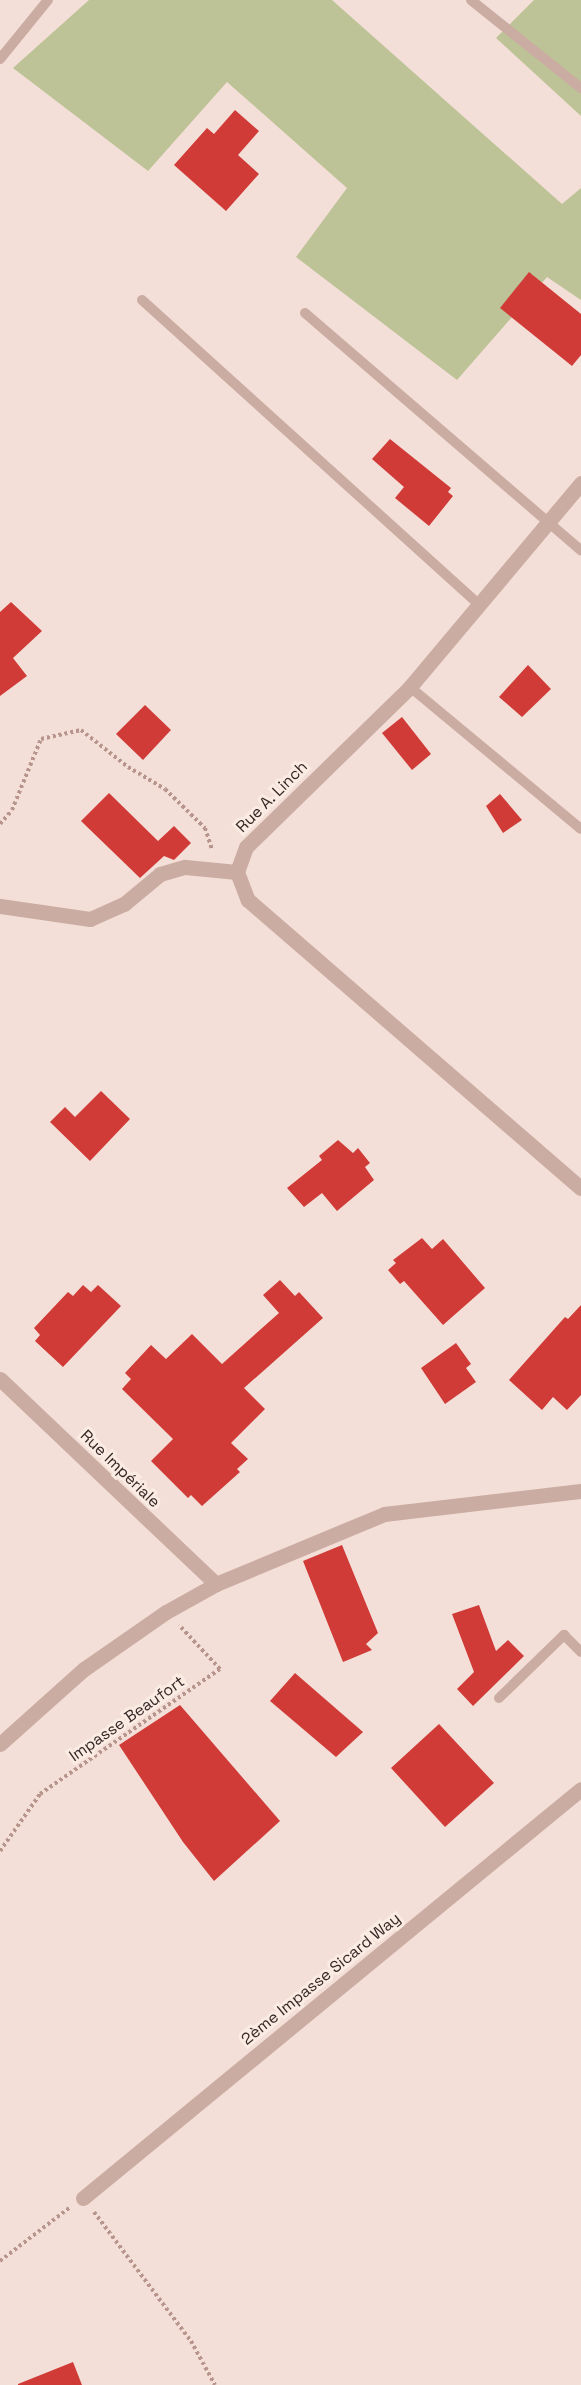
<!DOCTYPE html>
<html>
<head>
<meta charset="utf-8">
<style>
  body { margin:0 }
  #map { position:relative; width:581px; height:2385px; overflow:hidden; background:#f3dfd7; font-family:"Space Grotesk",sans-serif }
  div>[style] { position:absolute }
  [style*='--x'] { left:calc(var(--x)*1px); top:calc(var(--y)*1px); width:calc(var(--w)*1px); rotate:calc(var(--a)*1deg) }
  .green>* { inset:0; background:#bdc396 }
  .building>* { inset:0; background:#d03b38 }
  .path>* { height:4px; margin-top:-2px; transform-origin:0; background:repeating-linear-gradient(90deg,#b7958c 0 3px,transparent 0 6px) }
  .service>* { height:10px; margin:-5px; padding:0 5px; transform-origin:5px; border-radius:5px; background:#cbaca2 }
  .minor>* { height:15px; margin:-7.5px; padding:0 7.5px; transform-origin:7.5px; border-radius:7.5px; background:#cbaca2 }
  .tertiary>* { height:15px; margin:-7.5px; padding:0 7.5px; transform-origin:7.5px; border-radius:7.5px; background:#cbaca2 }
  span { translate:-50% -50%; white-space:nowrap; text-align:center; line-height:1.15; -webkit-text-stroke:6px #faebe3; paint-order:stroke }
  .street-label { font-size:16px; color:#352725 }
</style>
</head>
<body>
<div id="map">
  <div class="green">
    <i style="clip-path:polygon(89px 0,332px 0,562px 204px,581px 188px,581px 300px,547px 277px,457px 380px,296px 257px,347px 188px,227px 82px,148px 171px,13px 68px)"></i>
    <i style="clip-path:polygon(534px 0,581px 0,581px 116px,496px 38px)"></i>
  </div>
  <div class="building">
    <i style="clip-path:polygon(235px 110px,259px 131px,238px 155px,259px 174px,226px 211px,174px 165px,207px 128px,214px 134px)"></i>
    <i style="clip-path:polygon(529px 272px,581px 314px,581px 355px,572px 366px,500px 308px)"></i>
    <i style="clip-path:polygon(390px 439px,451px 488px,448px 492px,453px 496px,429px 526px,395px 498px,404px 487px,372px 459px)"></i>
    <i style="clip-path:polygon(11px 602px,42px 631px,13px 658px,27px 676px,0 696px,0 612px)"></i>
    <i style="clip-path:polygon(528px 665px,551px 689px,522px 717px,499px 697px)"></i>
    <i style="clip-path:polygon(145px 705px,171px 730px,143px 760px,116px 734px)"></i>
    <i style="clip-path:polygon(402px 717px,431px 754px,412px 770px,382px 733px)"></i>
    <i style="clip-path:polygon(109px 793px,158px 841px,174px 826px,191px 843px,174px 860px,164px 856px,140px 878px,81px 821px)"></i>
    <i style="clip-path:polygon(500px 794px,522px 820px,503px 833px,486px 806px)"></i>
    <i style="clip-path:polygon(101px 1091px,130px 1119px,90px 1161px,50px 1122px,65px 1107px,75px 1117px)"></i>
    <i style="clip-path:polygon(338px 1140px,353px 1153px,358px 1148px,370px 1163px,365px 1167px,374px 1180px,337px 1211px,322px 1193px,304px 1207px,287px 1188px,322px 1160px,319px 1156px)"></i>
    <i style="clip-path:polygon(422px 1238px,432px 1249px,443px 1239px,485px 1288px,443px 1325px,404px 1281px,400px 1284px,388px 1270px,396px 1263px,393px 1260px)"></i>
    <i style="clip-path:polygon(280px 1280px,295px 1296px,299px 1292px,323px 1318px,244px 1388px,265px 1409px,231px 1443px,248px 1459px,237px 1469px,240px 1472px,202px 1506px,191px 1495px,188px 1498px,151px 1461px,173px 1439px,122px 1389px,131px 1379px,125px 1373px,151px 1345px,166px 1359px,192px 1334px,222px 1364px,279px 1313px,263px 1295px)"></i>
    <i style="clip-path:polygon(83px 1285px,91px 1292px,98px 1285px,121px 1306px,63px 1367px,35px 1341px,40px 1335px,34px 1328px,68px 1292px,73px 1296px)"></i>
    <i style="clip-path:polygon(581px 1305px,581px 1395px,567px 1410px,553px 1397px,542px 1410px,509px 1380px,565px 1317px,568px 1319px)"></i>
    <i style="clip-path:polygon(456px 1343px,471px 1364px,466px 1368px,476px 1382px,445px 1404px,421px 1368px)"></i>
    <i style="clip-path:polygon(342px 1545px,378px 1633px,366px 1644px,372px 1650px,343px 1662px,303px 1561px)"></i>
    <i style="clip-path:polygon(479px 1605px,496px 1651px,508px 1640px,524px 1656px,473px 1706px,457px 1689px,474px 1672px,452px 1614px)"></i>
    <i style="clip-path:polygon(295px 1673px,363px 1732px,336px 1757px,270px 1701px)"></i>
    <i style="clip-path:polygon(180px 1705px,280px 1821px,214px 1881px,183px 1842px,119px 1745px)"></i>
    <i style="clip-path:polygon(439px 1724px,494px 1783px,445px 1827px,391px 1768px)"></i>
    <i style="clip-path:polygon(73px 2362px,82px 2385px,18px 2385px,18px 2384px)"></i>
  </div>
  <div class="path">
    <i style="--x:0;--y:824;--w:18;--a:-49"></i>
    <i style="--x:12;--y:810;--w:77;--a:-67.8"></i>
    <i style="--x:41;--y:739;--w:41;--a:-12.7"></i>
    <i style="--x:81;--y:730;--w:60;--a:38.2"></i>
    <i style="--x:128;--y:767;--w:43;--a:30.7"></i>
    <i style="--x:165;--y:789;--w:56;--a:44.3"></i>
    <i style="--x:205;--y:828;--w:22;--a:72"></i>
    <i style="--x:0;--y:1851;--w:70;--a:-54.9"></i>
    <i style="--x:40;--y:1794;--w:219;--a:-34.8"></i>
    <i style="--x:220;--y:1669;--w:60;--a:-133"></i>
    <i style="--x:94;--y:2212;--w:161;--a:53.1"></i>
    <i style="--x:191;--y:2341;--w:50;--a:61.4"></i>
    <i style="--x:0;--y:2261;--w:87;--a:-37.5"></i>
  </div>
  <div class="service">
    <i style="--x:471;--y:0;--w:141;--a:38.7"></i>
    <i style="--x:0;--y:59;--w:76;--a:-50.9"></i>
    <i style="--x:142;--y:300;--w:453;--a:42.1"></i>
    <i style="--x:305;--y:313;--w:364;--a:40.7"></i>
    <i style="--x:410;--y:687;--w:222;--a:39.7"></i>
    <i style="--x:499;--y:1698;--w:91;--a:-44.1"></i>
    <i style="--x:564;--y:1635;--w:24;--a:45"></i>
  </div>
  <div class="minor">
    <i style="--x:581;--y:483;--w:266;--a:130"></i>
    <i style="--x:410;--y:687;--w:229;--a:135.7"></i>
    <i style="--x:246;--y:847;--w:27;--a:110"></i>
    <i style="--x:237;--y:872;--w:30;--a:69"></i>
    <i style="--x:248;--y:900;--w:440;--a:40.9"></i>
    <i style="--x:0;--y:906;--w:91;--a:8.2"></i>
    <i style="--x:90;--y:919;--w:37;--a:-24"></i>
    <i style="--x:124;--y:904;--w:47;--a:-39.8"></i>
    <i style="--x:160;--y:874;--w:26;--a:-16"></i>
    <i style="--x:185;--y:867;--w:52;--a:5.5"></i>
    <i style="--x:0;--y:1379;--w:298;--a:43.5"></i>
    <i style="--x:83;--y:2198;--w:644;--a:-39.4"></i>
  </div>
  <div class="tertiary">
    <i style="--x:0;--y:1744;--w:113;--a:-41.8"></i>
    <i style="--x:84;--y:1669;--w:100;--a:-34.8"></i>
    <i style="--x:166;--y:1612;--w:57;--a:-29.2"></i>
    <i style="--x:216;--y:1584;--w:182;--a:-22.6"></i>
    <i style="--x:384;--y:1514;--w:198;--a:-6.7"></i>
  </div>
  <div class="street-label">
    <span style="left:272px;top:797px;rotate:-45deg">Rue A. Linch</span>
    <span style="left:120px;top:1469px;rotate:44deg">Rue Impériale</span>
    <span style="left:127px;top:1719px;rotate:-35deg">Impasse Beaufort</span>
    <span style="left:321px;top:1979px;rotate:-39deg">2ème Impasse Sicard Way</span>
  </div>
</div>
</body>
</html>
